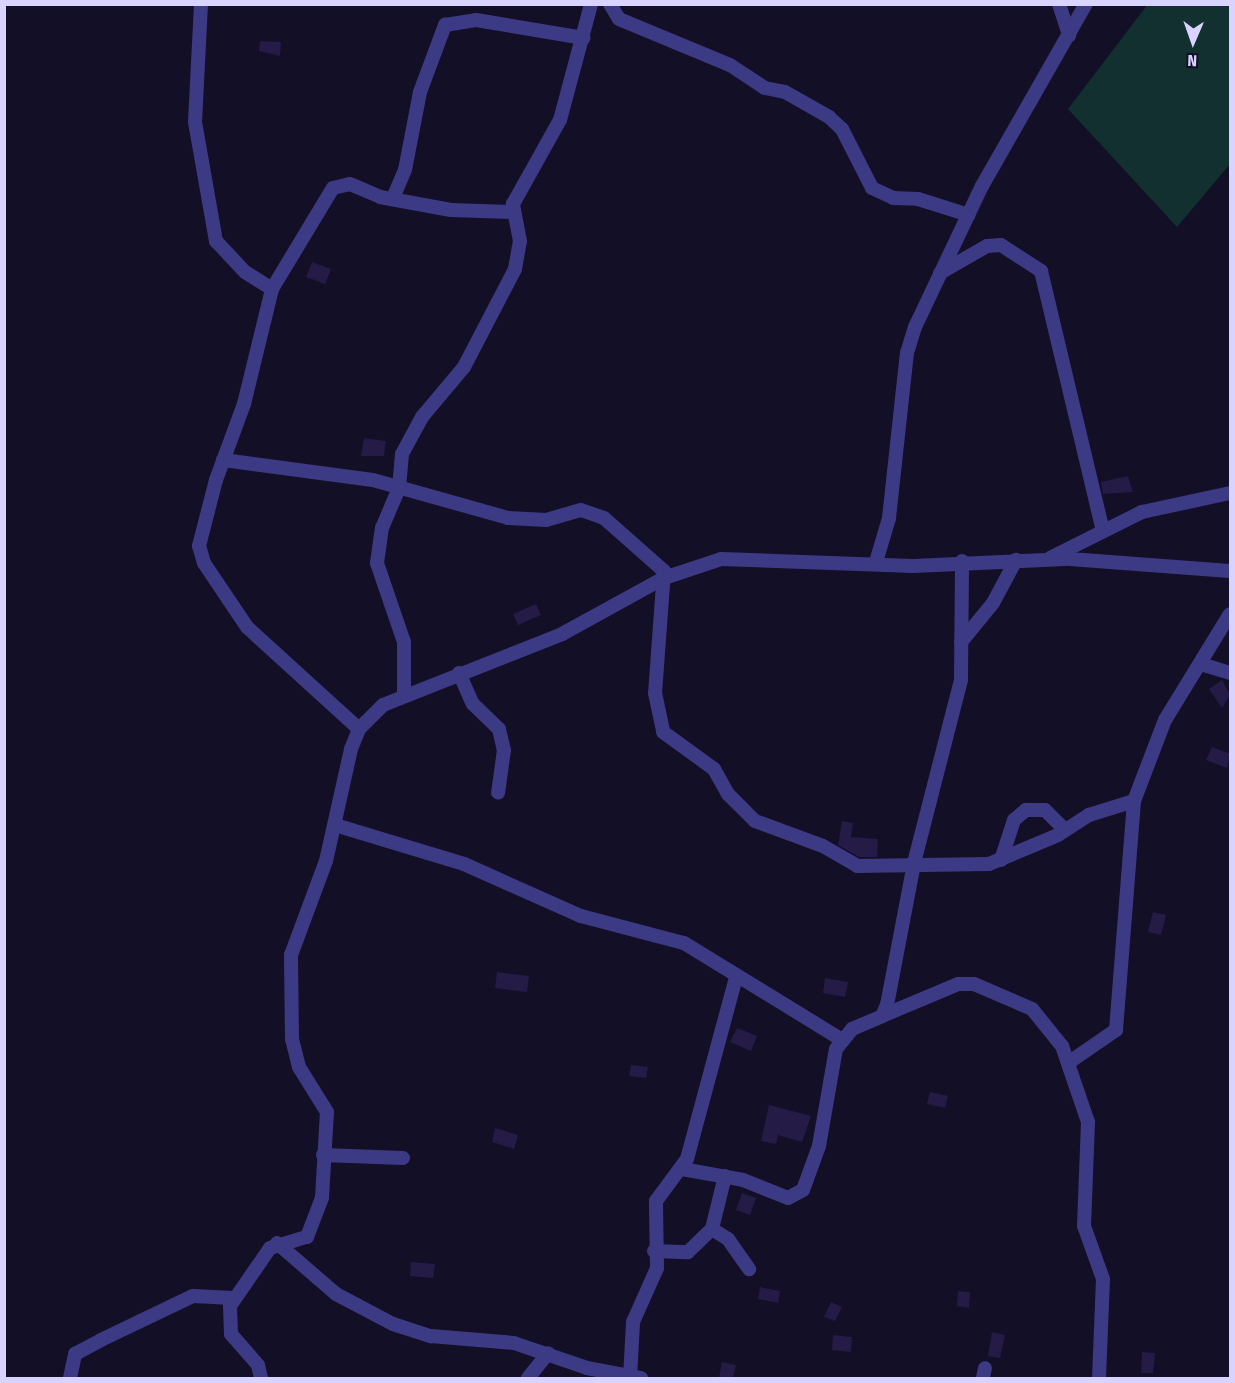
<!DOCTYPE html>
<html>
<head>
<meta charset="utf-8">
<style>
  body { margin:0 }
  #map { position:relative; width:1235px; height:1383px; overflow:hidden; background:#130f26; font-family:"Fira Sans Condensed",sans-serif }
  div>[style] { position:absolute }
  [style*='--x'] { left:calc(var(--x)*1px); top:calc(var(--y)*1px); width:calc(var(--w)*1px); rotate:calc(var(--a)*1deg) }
  .green>* { inset:0; background:#12302f }
  .building>* { inset:0; background:#241b47 }
  .minor>* { height:14px; margin:-7px; padding:0 7px; transform-origin:7px; border-radius:7px; background:#3d3a85 }
  span { translate:-50% -50%; white-space:nowrap; text-align:center; line-height:1.15; -webkit-text-stroke:5px #130f26; paint-order:stroke }
  .frame { position:absolute; inset:0; border:6px solid #d9d4ff; pointer-events:none }
  .north { position:absolute; left:1163px; top:12px; width:60px; height:60px; -webkit-text-stroke:4px #130f26; paint-order:stroke; rotate:182deg; font-size:16px; font-weight:700; line-height:24px; text-align:center; color:#d9d4ff }
  .north::after { content:''; display:block; margin:auto; width:21px; height:27px; background:#d9d4ff; clip-path:polygon(50% 0,100% 100%,50% 72%,0 100%) }
</style>
</head>
<body>
<div id="map">
  <div class="green">
    <i style="clip-path:polygon(1148px 4px,1230px 5px,1230px 164px,1177px 227px,1068px 109px)"></i>
  </div>
  <div class="building">
    <i style="clip-path:polygon(260px 41px,281px 42px,280px 56px,259px 51px)"></i>
    <i style="clip-path:polygon(312px 262px,331px 269px,325px 284px,306px 277px)"></i>
    <i style="clip-path:polygon(364px 438px,386px 441px,384px 456px,361px 456px)"></i>
    <i style="clip-path:polygon(1128px 476px,1133px 492px,1103px 494px,1101px 482px)"></i>
    <i style="clip-path:polygon(536px 604px,541px 615px,518px 625px,513px 614px)"></i>
    <i style="clip-path:polygon(1222px 680px,1230px 695px,1222px 708px,1209px 689px)"></i>
    <i style="clip-path:polygon(1212px 747px,1230px 754px,1227px 768px,1206px 760px)"></i>
    <i style="clip-path:polygon(842px 821px,853px 823px,851px 837px,878px 839px,877px 857px,859px 857px,838px 845px)"></i>
    <i style="clip-path:polygon(1153px 912px,1166px 915px,1161px 935px,1148px 932px)"></i>
    <i style="clip-path:polygon(497px 972px,529px 976px,527px 992px,495px 988px)"></i>
    <i style="clip-path:polygon(825px 978px,848px 982px,845px 997px,823px 993px)"></i>
    <i style="clip-path:polygon(737px 1028px,757px 1036px,751px 1051px,730px 1042px)"></i>
    <i style="clip-path:polygon(631px 1065px,648px 1067px,646px 1078px,629px 1076px)"></i>
    <i style="clip-path:polygon(930px 1092px,948px 1096px,945px 1108px,927px 1104px)"></i>
    <i style="clip-path:polygon(769px 1105px,811px 1116px,802px 1142px,778px 1135px,776px 1144px,761px 1141px)"></i>
    <i style="clip-path:polygon(495px 1128px,518px 1135px,514px 1149px,492px 1142px)"></i>
    <i style="clip-path:polygon(742px 1193px,756px 1198px,750px 1215px,736px 1210px)"></i>
    <i style="clip-path:polygon(411px 1262px,435px 1264px,433px 1278px,410px 1276px)"></i>
    <i style="clip-path:polygon(760px 1287px,780px 1291px,778px 1303px,758px 1299px)"></i>
    <i style="clip-path:polygon(958px 1291px,970px 1292px,969px 1308px,957px 1306px)"></i>
    <i style="clip-path:polygon(831px 1302px,842px 1307px,835px 1321px,824px 1317px)"></i>
    <i style="clip-path:polygon(992px 1332px,1005px 1335px,1000px 1358px,988px 1356px)"></i>
    <i style="clip-path:polygon(833px 1335px,852px 1337px,851px 1352px,832px 1350px)"></i>
    <i style="clip-path:polygon(1142px 1352px,1155px 1353px,1153px 1373px,1141px 1373px)"></i>
    <i style="clip-path:polygon(722px 1362px,736px 1365px,733px 1378px,719px 1378px)"></i>
  </div>
  <div class="minor">
    <i style="--x:201;--y:4;--w:118;--a:92.9"></i>
    <i style="--x:195;--y:122;--w:121;--a:80"></i>
    <i style="--x:216;--y:241;--w:42;--a:46.9"></i>
    <i style="--x:245;--y:272;--w:32;--a:32"></i>
    <i style="--x:610;--y:4;--w:17;--a:59"></i>
    <i style="--x:619;--y:19;--w:120;--a:22.5"></i>
    <i style="--x:730;--y:65;--w:42;--a:33.3"></i>
    <i style="--x:765;--y:88;--w:20;--a:11"></i>
    <i style="--x:785;--y:92;--w:51;--a:29.6"></i>
    <i style="--x:829;--y:117;--w:18;--a:43"></i>
    <i style="--x:842;--y:129;--w:66;--a:63"></i>
    <i style="--x:872;--y:188;--w:23;--a:25"></i>
    <i style="--x:893;--y:198;--w:25;--a:2"></i>
    <i style="--x:918;--y:199;--w:53;--a:17.4"></i>
    <i style="--x:1059;--y:4;--w:33;--a:72"></i>
    <i style="--x:393;--y:198;--w:30;--a:-67"></i>
    <i style="--x:405;--y:170;--w:79;--a:-79.1"></i>
    <i style="--x:420;--y:92;--w:72;--a:-69.5"></i>
    <i style="--x:445;--y:25;--w:31;--a:-9"></i>
    <i style="--x:476;--y:20;--w:109;--a:9.5"></i>
    <i style="--x:940;--y:273;--w:54;--a:-29.9"></i>
    <i style="--x:987;--y:246;--w:14;--a:-4"></i>
    <i style="--x:1001;--y:245;--w:48;--a:33"></i>
    <i style="--x:1041;--y:271;--w:267;--a:76.6"></i>
    <i style="--x:223;--y:460;--w:151;--a:7.6"></i>
    <i style="--x:373;--y:480;--w:140;--a:15.7"></i>
    <i style="--x:508;--y:518;--w:38;--a:3"></i>
    <i style="--x:546;--y:520;--w:36;--a:-16"></i>
    <i style="--x:581;--y:510;--w:24;--a:19"></i>
    <i style="--x:604;--y:518;--w:80;--a:41.5"></i>
    <i style="--x:664;--y:571;--w:122;--a:94.2"></i>
    <i style="--x:655;--y:693;--w:40;--a:78"></i>
    <i style="--x:663;--y:732;--w:63;--a:36"></i>
    <i style="--x:714;--y:769;--w:29;--a:61"></i>
    <i style="--x:728;--y:794;--w:38;--a:45"></i>
    <i style="--x:755;--y:821;--w:72;--a:20.2"></i>
    <i style="--x:823;--y:846;--w:39;--a:30"></i>
    <i style="--x:857;--y:866;--w:132;--a:-0.9"></i>
    <i style="--x:989;--y:864;--w:75;--a:-22.8"></i>
    <i style="--x:1058;--y:835;--w:37;--a:-33"></i>
    <i style="--x:1089;--y:815;--w:47;--a:-17.3"></i>
    <i style="--x:1050;--y:558;--w:103;--a:-26.6"></i>
    <i style="--x:1142;--y:512;--w:90;--a:-12.2"></i>
    <i style="--x:876;--y:562;--w:46;--a:-73.5"></i>
    <i style="--x:889;--y:518;--w:166;--a:-83.8"></i>
    <i style="--x:907;--y:353;--w:27;--a:-73"></i>
    <i style="--x:915;--y:327;--w:156;--a:-64.6"></i>
    <i style="--x:982;--y:186;--w:210;--a:-60.3"></i>
    <i style="--x:961;--y:642;--w:50;--a:-50.6"></i>
    <i style="--x:993;--y:603;--w:49;--a:-61.9"></i>
    <i style="--x:1204;--y:665;--w:27;--a:17"></i>
    <i style="--x:459;--y:673;--w:34;--a:66"></i>
    <i style="--x:473;--y:704;--w:36;--a:44"></i>
    <i style="--x:499;--y:729;--w:22;--a:77"></i>
    <i style="--x:504;--y:750;--w:43;--a:97.9"></i>
    <i style="--x:404;--y:695;--w:53;--a:-90"></i>
    <i style="--x:404;--y:642;--w:83;--a:-108.9"></i>
    <i style="--x:377;--y:563;--w:35;--a:-82"></i>
    <i style="--x:382;--y:528;--w:43;--a:-67"></i>
    <i style="--x:399;--y:488;--w:34;--a:-85"></i>
    <i style="--x:402;--y:454;--w:42;--a:-61.6"></i>
    <i style="--x:422;--y:417;--w:65;--a:-50"></i>
    <i style="--x:464;--y:367;--w:110;--a:-62.5"></i>
    <i style="--x:515;--y:269;--w:28;--a:-80"></i>
    <i style="--x:520;--y:241;--w:38;--a:-101"></i>
    <i style="--x:513;--y:204;--w:96;--a:-60.8"></i>
    <i style="--x:560;--y:120;--w:120;--a:-75"></i>
    <i style="--x:359;--y:729;--w:151;--a:-137.7"></i>
    <i style="--x:247;--y:627;--w:77;--a:-123.9"></i>
    <i style="--x:204;--y:563;--w:18;--a:-106"></i>
    <i style="--x:199;--y:546;--w:68;--a:-75.6"></i>
    <i style="--x:216;--y:480;--w:81;--a:-69.8"></i>
    <i style="--x:244;--y:404;--w:118;--a:-76.3"></i>
    <i style="--x:272;--y:289;--w:118;--a:-58.9"></i>
    <i style="--x:333;--y:188;--w:17;--a:-13"></i>
    <i style="--x:350;--y:184;--w:33;--a:23"></i>
    <i style="--x:380;--y:197;--w:72;--a:10.4"></i>
    <i style="--x:451;--y:210;--w:60;--a:1.9"></i>
    <i style="--x:335;--y:825;--w:135;--a:16.8"></i>
    <i style="--x:464;--y:864;--w:128;--a:24"></i>
    <i style="--x:581;--y:916;--w:106;--a:14.7"></i>
    <i style="--x:684;--y:943;--w:185;--a:31.5"></i>
    <i style="--x:1001;--y:860;--w:42;--a:-72"></i>
    <i style="--x:1014;--y:820;--w:16;--a:-40"></i>
    <i style="--x:1026;--y:810;--w:19;--a:0"></i>
    <i style="--x:1045;--y:810;--w:28;--a:45"></i>
    <i style="--x:882;--y:1016;--w:82;--a:-22.8"></i>
    <i style="--x:958;--y:984;--w:16;--a:0"></i>
    <i style="--x:974;--y:984;--w:63;--a:23.3"></i>
    <i style="--x:1032;--y:1009;--w:48;--a:51"></i>
    <i style="--x:1062;--y:1046;--w:80;--a:71.1"></i>
    <i style="--x:1088;--y:1122;--w:104;--a:92.2"></i>
    <i style="--x:1084;--y:1226;--w:56;--a:70.3"></i>
    <i style="--x:1103;--y:1279;--w:99;--a:92.3"></i>
    <i style="--x:1071;--y:1061;--w:55;--a:-34.6"></i>
    <i style="--x:1116;--y:1030;--w:230;--a:-85.5"></i>
    <i style="--x:1134;--y:801;--w:87;--a:-69.1"></i>
    <i style="--x:1165;--y:720;--w:124;--a:-58.5"></i>
    <i style="--x:323;--y:1155;--w:80;--a:2.1"></i>
    <i style="--x:682;--y:1169;--w:62;--a:10.2"></i>
    <i style="--x:743;--y:1180;--w:48;--a:21.8"></i>
    <i style="--x:788;--y:1198;--w:17;--a:-28"></i>
    <i style="--x:803;--y:1190;--w:47;--a:-70"></i>
    <i style="--x:819;--y:1146;--w:98;--a:-80.1"></i>
    <i style="--x:836;--y:1049;--w:26;--a:-51"></i>
    <i style="--x:852;--y:1029;--w:33;--a:-23"></i>
    <i style="--x:882;--y:1016;--w:12;--a:-66"></i>
    <i style="--x:887;--y:1005;--w:145;--a:-79.2"></i>
    <i style="--x:914;--y:863;--w:189;--a:-75.6"></i>
    <i style="--x:961;--y:680;--w:119;--a:-89.5"></i>
    <i style="--x:725;--y:1176;--w:55;--a:103.8"></i>
    <i style="--x:712;--y:1229;--w:19;--a:32"></i>
    <i style="--x:728;--y:1239;--w:37;--a:55"></i>
    <i style="--x:277;--y:1243;--w:78;--a:40.8"></i>
    <i style="--x:336;--y:1294;--w:64;--a:27.8"></i>
    <i style="--x:393;--y:1324;--w:40;--a:18"></i>
    <i style="--x:431;--y:1336;--w:83;--a:4.8"></i>
    <i style="--x:514;--y:1343;--w:77;--a:18.9"></i>
    <i style="--x:587;--y:1368;--w:55;--a:10.5"></i>
    <i style="--x:654;--y:1251;--w:34;--a:2"></i>
    <i style="--x:688;--y:1252;--w:33;--a:-44"></i>
    <i style="--x:70;--y:1378;--w:25;--a:-78"></i>
    <i style="--x:75;--y:1354;--w:30;--a:-28"></i>
    <i style="--x:101;--y:1340;--w:102;--a:-25.6"></i>
    <i style="--x:193;--y:1296;--w:40;--a:2.9"></i>
    <i style="--x:261;--y:1378;--w:13;--a:-103"></i>
    <i style="--x:258;--y:1365;--w:41;--a:-131.1"></i>
    <i style="--x:231;--y:1334;--w:28;--a:-92"></i>
    <i style="--x:230;--y:1306;--w:70;--a:-55.4"></i>
    <i style="--x:270;--y:1248;--w:39;--a:-17"></i>
    <i style="--x:307;--y:1237;--w:42;--a:-69"></i>
    <i style="--x:322;--y:1198;--w:86;--a:-86.7"></i>
    <i style="--x:327;--y:1112;--w:53;--a:-121.9"></i>
    <i style="--x:299;--y:1067;--w:29;--a:-104"></i>
    <i style="--x:292;--y:1039;--w:84;--a:-90.7"></i>
    <i style="--x:291;--y:955;--w:100;--a:-69.6"></i>
    <i style="--x:326;--y:861;--w:115;--a:-77.4"></i>
    <i style="--x:351;--y:749;--w:22;--a:-68"></i>
    <i style="--x:359;--y:729;--w:34;--a:-45"></i>
    <i style="--x:383;--y:705;--w:193;--a:-21.6"></i>
    <i style="--x:562;--y:634;--w:116;--a:-28.8"></i>
    <i style="--x:664;--y:578;--w:60;--a:-18.4"></i>
    <i style="--x:721;--y:559;--w:192;--a:2.1"></i>
    <i style="--x:913;--y:566;--w:157;--a:-2.6"></i>
    <i style="--x:1070;--y:559;--w:160;--a:4.3"></i>
    <i style="--x:528;--y:1378;--w:32;--a:-51"></i>
    <i style="--x:630;--y:1378;--w:56;--a:-86.9"></i>
    <i style="--x:633;--y:1322;--w:59;--a:-66"></i>
    <i style="--x:657;--y:1268;--w:67;--a:-90.9"></i>
    <i style="--x:656;--y:1201;--w:52;--a:-53.6"></i>
    <i style="--x:687;--y:1159;--w:188;--a:-74.9"></i>
    <i style="--x:983;--y:1378;--w:10;--a:-79"></i>
  </div>
  <div class="frame"></div>
  <div class="north">N</div>
</div>
</body>
</html>
